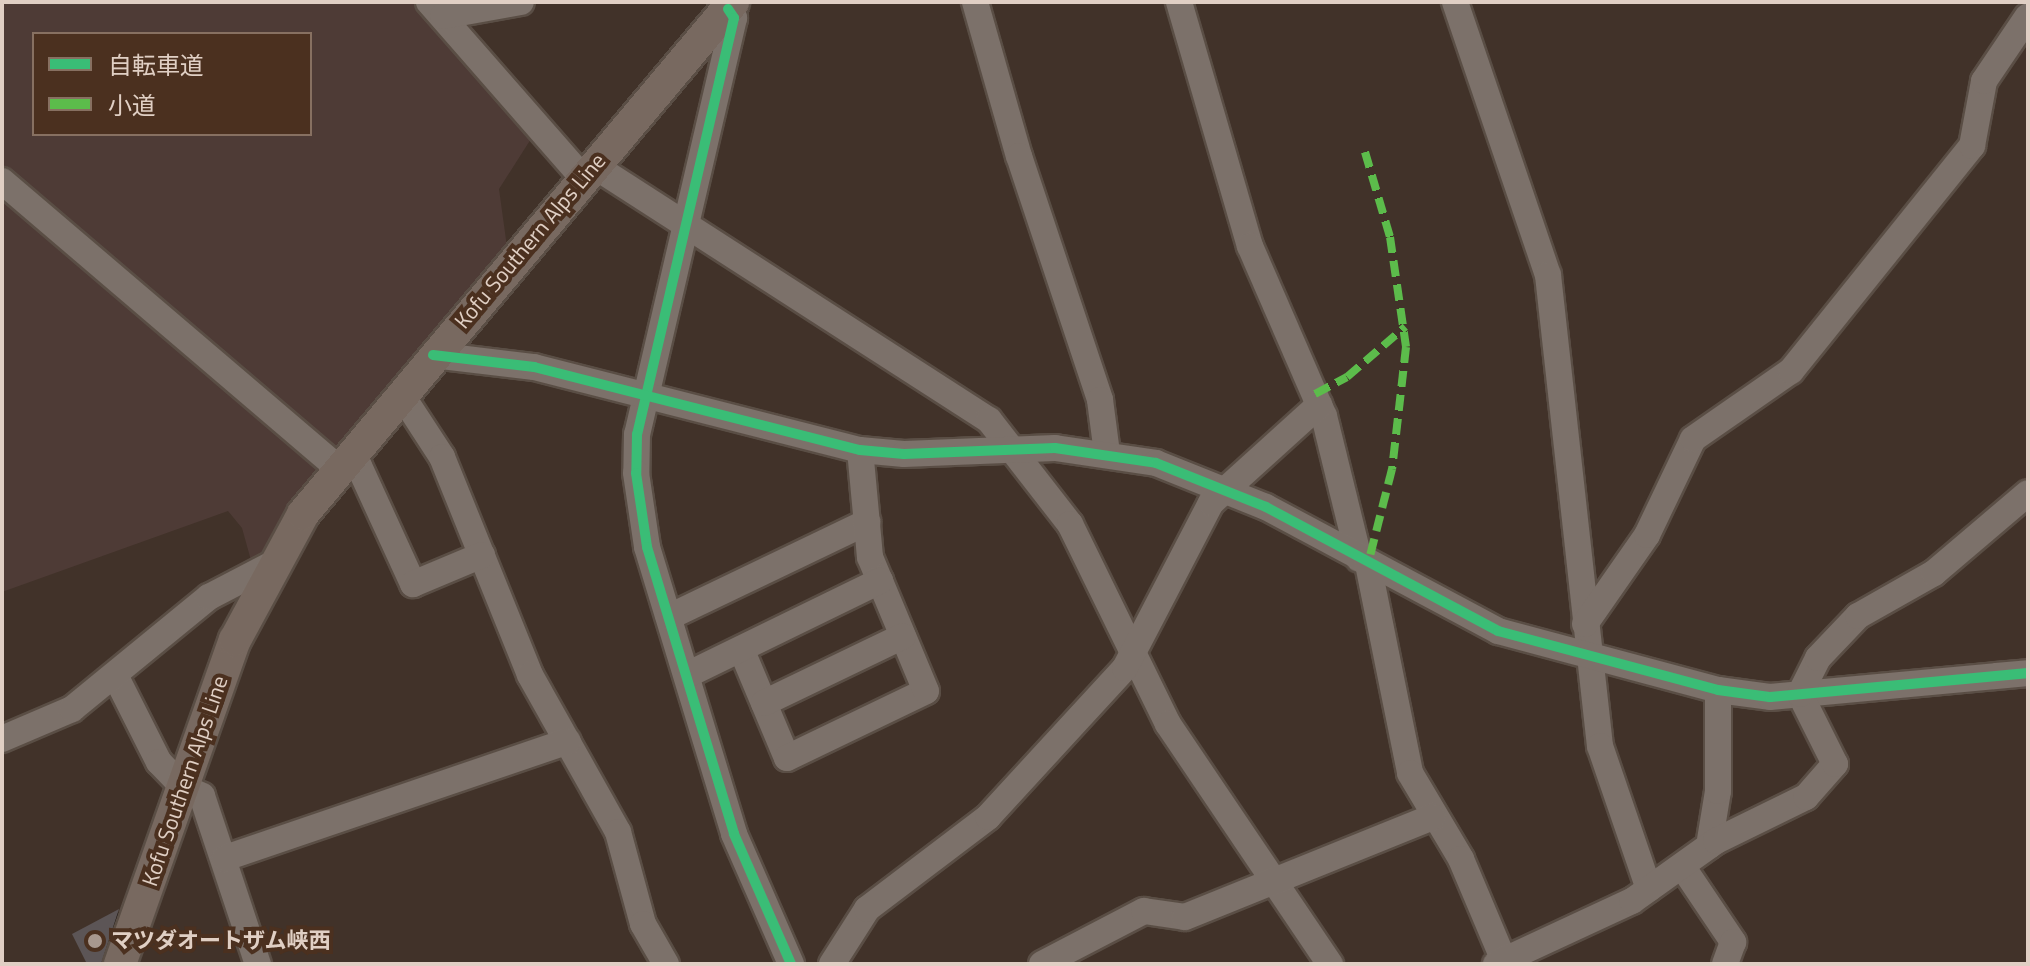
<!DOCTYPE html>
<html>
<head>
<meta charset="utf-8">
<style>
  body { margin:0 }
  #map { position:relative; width:2030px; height:966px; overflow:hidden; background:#413229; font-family:"Titillium Web","Noto Sans JP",sans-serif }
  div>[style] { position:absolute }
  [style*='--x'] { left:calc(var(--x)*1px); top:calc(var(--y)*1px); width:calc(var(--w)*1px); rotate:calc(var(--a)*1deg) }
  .industrial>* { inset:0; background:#4e3b36 }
  .shadow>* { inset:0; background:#0007 }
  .building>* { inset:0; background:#5c5556 }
  .roads { filter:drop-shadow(2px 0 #5a4e45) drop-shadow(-2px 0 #5a4e45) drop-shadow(0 2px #5a4e45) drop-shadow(0 -2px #5a4e45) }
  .minor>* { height:26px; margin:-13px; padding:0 13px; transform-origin:13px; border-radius:13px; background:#7c716a }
  .major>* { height:32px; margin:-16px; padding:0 16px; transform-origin:16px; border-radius:16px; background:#786960 }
  .quiet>* { height:8px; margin-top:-4px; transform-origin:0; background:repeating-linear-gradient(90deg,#5cbc4b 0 16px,transparent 0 24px) }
  .cycleway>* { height:10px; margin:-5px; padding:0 5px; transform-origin:5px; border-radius:5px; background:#3abd76 }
  .dots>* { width:22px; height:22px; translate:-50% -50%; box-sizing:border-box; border:4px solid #4b301f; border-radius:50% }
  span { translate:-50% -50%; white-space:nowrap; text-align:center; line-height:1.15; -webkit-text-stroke:8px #4b301f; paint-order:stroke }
  .street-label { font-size:22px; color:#e0cfc4 }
  .poi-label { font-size:22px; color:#e0cfc4; font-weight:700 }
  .left { translate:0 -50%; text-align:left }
  .frame { position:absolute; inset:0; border:4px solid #e0cfc4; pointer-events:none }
  .legend { position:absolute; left:32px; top:32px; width:280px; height:104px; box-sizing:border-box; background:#4b301f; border:2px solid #877061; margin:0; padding:10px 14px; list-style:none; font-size:24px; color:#e0cfc4 }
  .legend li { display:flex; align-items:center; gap:16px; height:40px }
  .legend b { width:40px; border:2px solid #877061 }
</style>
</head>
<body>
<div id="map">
  <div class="industrial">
    <i style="clip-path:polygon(evenodd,2px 2px,415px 2px,435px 17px,536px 131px,499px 189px,507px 247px,252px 564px,242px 528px,228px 511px,2px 592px,2px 2px,34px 34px,310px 34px,310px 134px,34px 134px,34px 34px)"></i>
  </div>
  <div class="shadow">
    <i style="clip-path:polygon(119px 912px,125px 919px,111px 964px,89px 964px,74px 935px)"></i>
  </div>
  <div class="building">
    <i style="clip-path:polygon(119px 909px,101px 964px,87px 964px,72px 934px)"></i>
  </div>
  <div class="roads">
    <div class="minor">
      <i style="--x:429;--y:2;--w:234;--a:48.8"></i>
      <i style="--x:975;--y:2;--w:160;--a:74.1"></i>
      <i style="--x:1019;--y:156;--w:257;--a:71.6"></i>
      <i style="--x:1100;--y:400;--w:53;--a:82.5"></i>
      <i style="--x:1179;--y:2;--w:254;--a:73.8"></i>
      <i style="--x:1250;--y:246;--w:185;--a:66.5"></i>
      <i style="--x:1324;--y:416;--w:147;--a:76.2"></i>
      <i style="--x:1455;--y:2;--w:288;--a:71.2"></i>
      <i style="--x:1548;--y:275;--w:474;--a:83.7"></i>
      <i style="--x:1600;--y:746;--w:151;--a:71.1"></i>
      <i style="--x:728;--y:9;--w:11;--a:56"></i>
      <i style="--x:734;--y:18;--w:427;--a:103.1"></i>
      <i style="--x:637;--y:434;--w:39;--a:91"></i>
      <i style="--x:636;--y:473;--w:75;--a:81.5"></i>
      <i style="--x:647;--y:547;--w:300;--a:73.1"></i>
      <i style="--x:734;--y:834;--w:142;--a:66.3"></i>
      <i style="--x:443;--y:16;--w:79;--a:-10.2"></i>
      <i style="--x:593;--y:165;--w:471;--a:32.8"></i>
      <i style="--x:989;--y:420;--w:132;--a:52.1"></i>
      <i style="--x:1070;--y:524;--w:223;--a:63.9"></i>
      <i style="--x:1168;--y:724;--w:290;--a:56"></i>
      <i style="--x:2;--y:181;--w:442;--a:40.5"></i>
      <i style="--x:433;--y:355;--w:102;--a:6.8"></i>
      <i style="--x:534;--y:367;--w:336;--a:14.3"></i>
      <i style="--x:860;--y:450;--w:44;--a:5.2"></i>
      <i style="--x:904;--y:454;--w:151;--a:-2.3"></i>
      <i style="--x:1055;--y:448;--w:102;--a:8.4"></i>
      <i style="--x:1156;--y:463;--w:118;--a:21.8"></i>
      <i style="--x:1266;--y:507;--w:263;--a:28.1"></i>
      <i style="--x:1498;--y:631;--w:228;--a:15"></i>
      <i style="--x:1718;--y:690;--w:52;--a:7.7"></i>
      <i style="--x:1770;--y:697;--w:259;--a:-5.3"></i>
      <i style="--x:401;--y:394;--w:75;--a:56.9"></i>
      <i style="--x:442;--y:457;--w:235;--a:68"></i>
      <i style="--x:530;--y:675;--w:180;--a:60.7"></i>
      <i style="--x:618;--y:832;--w:95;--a:74.8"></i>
      <i style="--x:643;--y:924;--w:46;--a:60.1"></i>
      <i style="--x:348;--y:457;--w:14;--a:39"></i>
      <i style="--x:359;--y:466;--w:130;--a:65.4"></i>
      <i style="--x:413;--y:584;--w:75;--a:-22.8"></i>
      <i style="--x:1368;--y:564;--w:213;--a:78.6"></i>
      <i style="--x:1410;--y:773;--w:100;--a:59.3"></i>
      <i style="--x:1461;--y:859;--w:111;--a:67.1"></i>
      <i style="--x:669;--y:617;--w:220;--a:-25.6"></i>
      <i style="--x:1585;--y:624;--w:108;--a:-55.1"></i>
      <i style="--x:1647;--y:535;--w:106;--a:-64.4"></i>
      <i style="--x:1693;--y:439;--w:119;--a:-34.8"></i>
      <i style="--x:1791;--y:371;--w:289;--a:-51.2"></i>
      <i style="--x:1972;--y:146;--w:66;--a:-79.5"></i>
      <i style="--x:1984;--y:81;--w:78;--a:-55.9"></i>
      <i style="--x:742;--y:651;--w:116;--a:67.2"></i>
      <i style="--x:787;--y:758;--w:154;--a:-25.7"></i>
      <i style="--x:926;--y:691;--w:145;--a:-112.7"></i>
      <i style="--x:870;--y:557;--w:107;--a:-95.3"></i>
      <i style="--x:687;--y:675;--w:215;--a:-26"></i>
      <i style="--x:116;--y:677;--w:95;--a:63.2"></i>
      <i style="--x:159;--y:762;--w:35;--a:46"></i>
      <i style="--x:183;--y:787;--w:21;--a:25"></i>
      <i style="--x:202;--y:796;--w:177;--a:71.6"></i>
      <i style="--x:764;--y:703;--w:154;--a:-25.7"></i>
      <i style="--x:2;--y:739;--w:76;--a:-23.2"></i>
      <i style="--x:72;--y:709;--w:177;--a:-39.3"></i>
      <i style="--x:209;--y:597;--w:73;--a:-27.6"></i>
      <i style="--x:1709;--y:846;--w:56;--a:-80.7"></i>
      <i style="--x:1718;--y:791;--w:101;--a:-90"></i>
      <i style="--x:225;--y:858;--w:362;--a:-18.8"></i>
      <i style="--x:1682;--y:866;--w:92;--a:56.1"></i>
      <i style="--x:1733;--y:942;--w:23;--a:110"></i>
      <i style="--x:832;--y:964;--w:65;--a:-57.5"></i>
      <i style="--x:867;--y:909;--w:152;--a:-37.2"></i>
      <i style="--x:988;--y:817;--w:202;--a:-47.4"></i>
      <i style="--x:1125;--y:668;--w:186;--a:-62.5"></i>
      <i style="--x:1211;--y:503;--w:146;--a:-42.2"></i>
      <i style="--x:1042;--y:964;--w:115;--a:-27.5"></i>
      <i style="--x:1144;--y:911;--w:41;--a:8.3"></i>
      <i style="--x:1185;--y:917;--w:267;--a:-22"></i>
      <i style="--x:1496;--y:964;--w:150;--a:-24.9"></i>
      <i style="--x:1632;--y:901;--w:103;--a:-35.5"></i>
      <i style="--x:1716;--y:841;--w:100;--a:-26.1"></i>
      <i style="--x:1806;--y:797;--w:44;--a:-48.7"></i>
      <i style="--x:1835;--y:764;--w:78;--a:-116.6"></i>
      <i style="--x:1800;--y:694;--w:40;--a:-63.4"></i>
      <i style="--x:1818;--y:658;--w:58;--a:-46.4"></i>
      <i style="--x:1858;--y:616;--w:87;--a:-29.5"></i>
      <i style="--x:1934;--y:573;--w:123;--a:-40.4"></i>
    </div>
    <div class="major">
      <i style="--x:120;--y:964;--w:344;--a:-70.5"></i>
      <i style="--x:235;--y:640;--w:143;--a:-61.6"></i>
      <i style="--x:303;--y:514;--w:669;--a:-49.97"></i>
    </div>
  </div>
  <div class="quiet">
    <i style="--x:1365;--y:152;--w:89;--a:73.6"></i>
    <i style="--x:1390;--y:237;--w:111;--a:81.7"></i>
    <i style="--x:1406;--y:347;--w:123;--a:96.5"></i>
    <i style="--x:1392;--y:469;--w:98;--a:104.2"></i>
    <i style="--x:1315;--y:394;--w:36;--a:-28"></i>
    <i style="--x:1347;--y:377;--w:77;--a:-40.8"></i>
  </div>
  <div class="cycleway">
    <i style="--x:728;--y:9;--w:11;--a:56"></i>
    <i style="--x:734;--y:18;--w:427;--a:103.1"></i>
    <i style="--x:637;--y:434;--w:39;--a:91"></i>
    <i style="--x:636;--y:473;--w:75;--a:81.5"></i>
    <i style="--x:647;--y:547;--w:300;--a:73.1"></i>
    <i style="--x:734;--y:834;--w:142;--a:66.3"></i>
    <i style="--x:433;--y:355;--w:102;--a:6.8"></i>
    <i style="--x:534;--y:367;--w:336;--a:14.3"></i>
    <i style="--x:860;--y:450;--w:44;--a:5.2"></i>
    <i style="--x:904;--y:454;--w:151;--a:-2.3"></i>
    <i style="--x:1055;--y:448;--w:102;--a:8.4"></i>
    <i style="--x:1156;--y:463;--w:118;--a:21.8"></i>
    <i style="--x:1266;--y:507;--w:263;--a:28.1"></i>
    <i style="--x:1498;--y:631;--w:228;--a:15"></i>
    <i style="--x:1718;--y:690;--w:52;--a:7.7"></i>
    <i style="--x:1770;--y:697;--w:259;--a:-5.3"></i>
  </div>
  <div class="dots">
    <i style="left:95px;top:941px;background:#a8988e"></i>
  </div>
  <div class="street-label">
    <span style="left:530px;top:241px;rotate:-50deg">Kofu Southern Alps Line</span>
    <span style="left:185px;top:781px;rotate:-71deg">Kofu Southern Alps Line</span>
  </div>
  <div class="poi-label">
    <span class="left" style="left:111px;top:941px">マツダオートザム峡西</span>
  </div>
  <div class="frame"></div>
  <ul class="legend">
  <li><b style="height:10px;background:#3abd76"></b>自転車道</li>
  <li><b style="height:10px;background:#5cbc4b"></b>小道</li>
  </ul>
</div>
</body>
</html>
